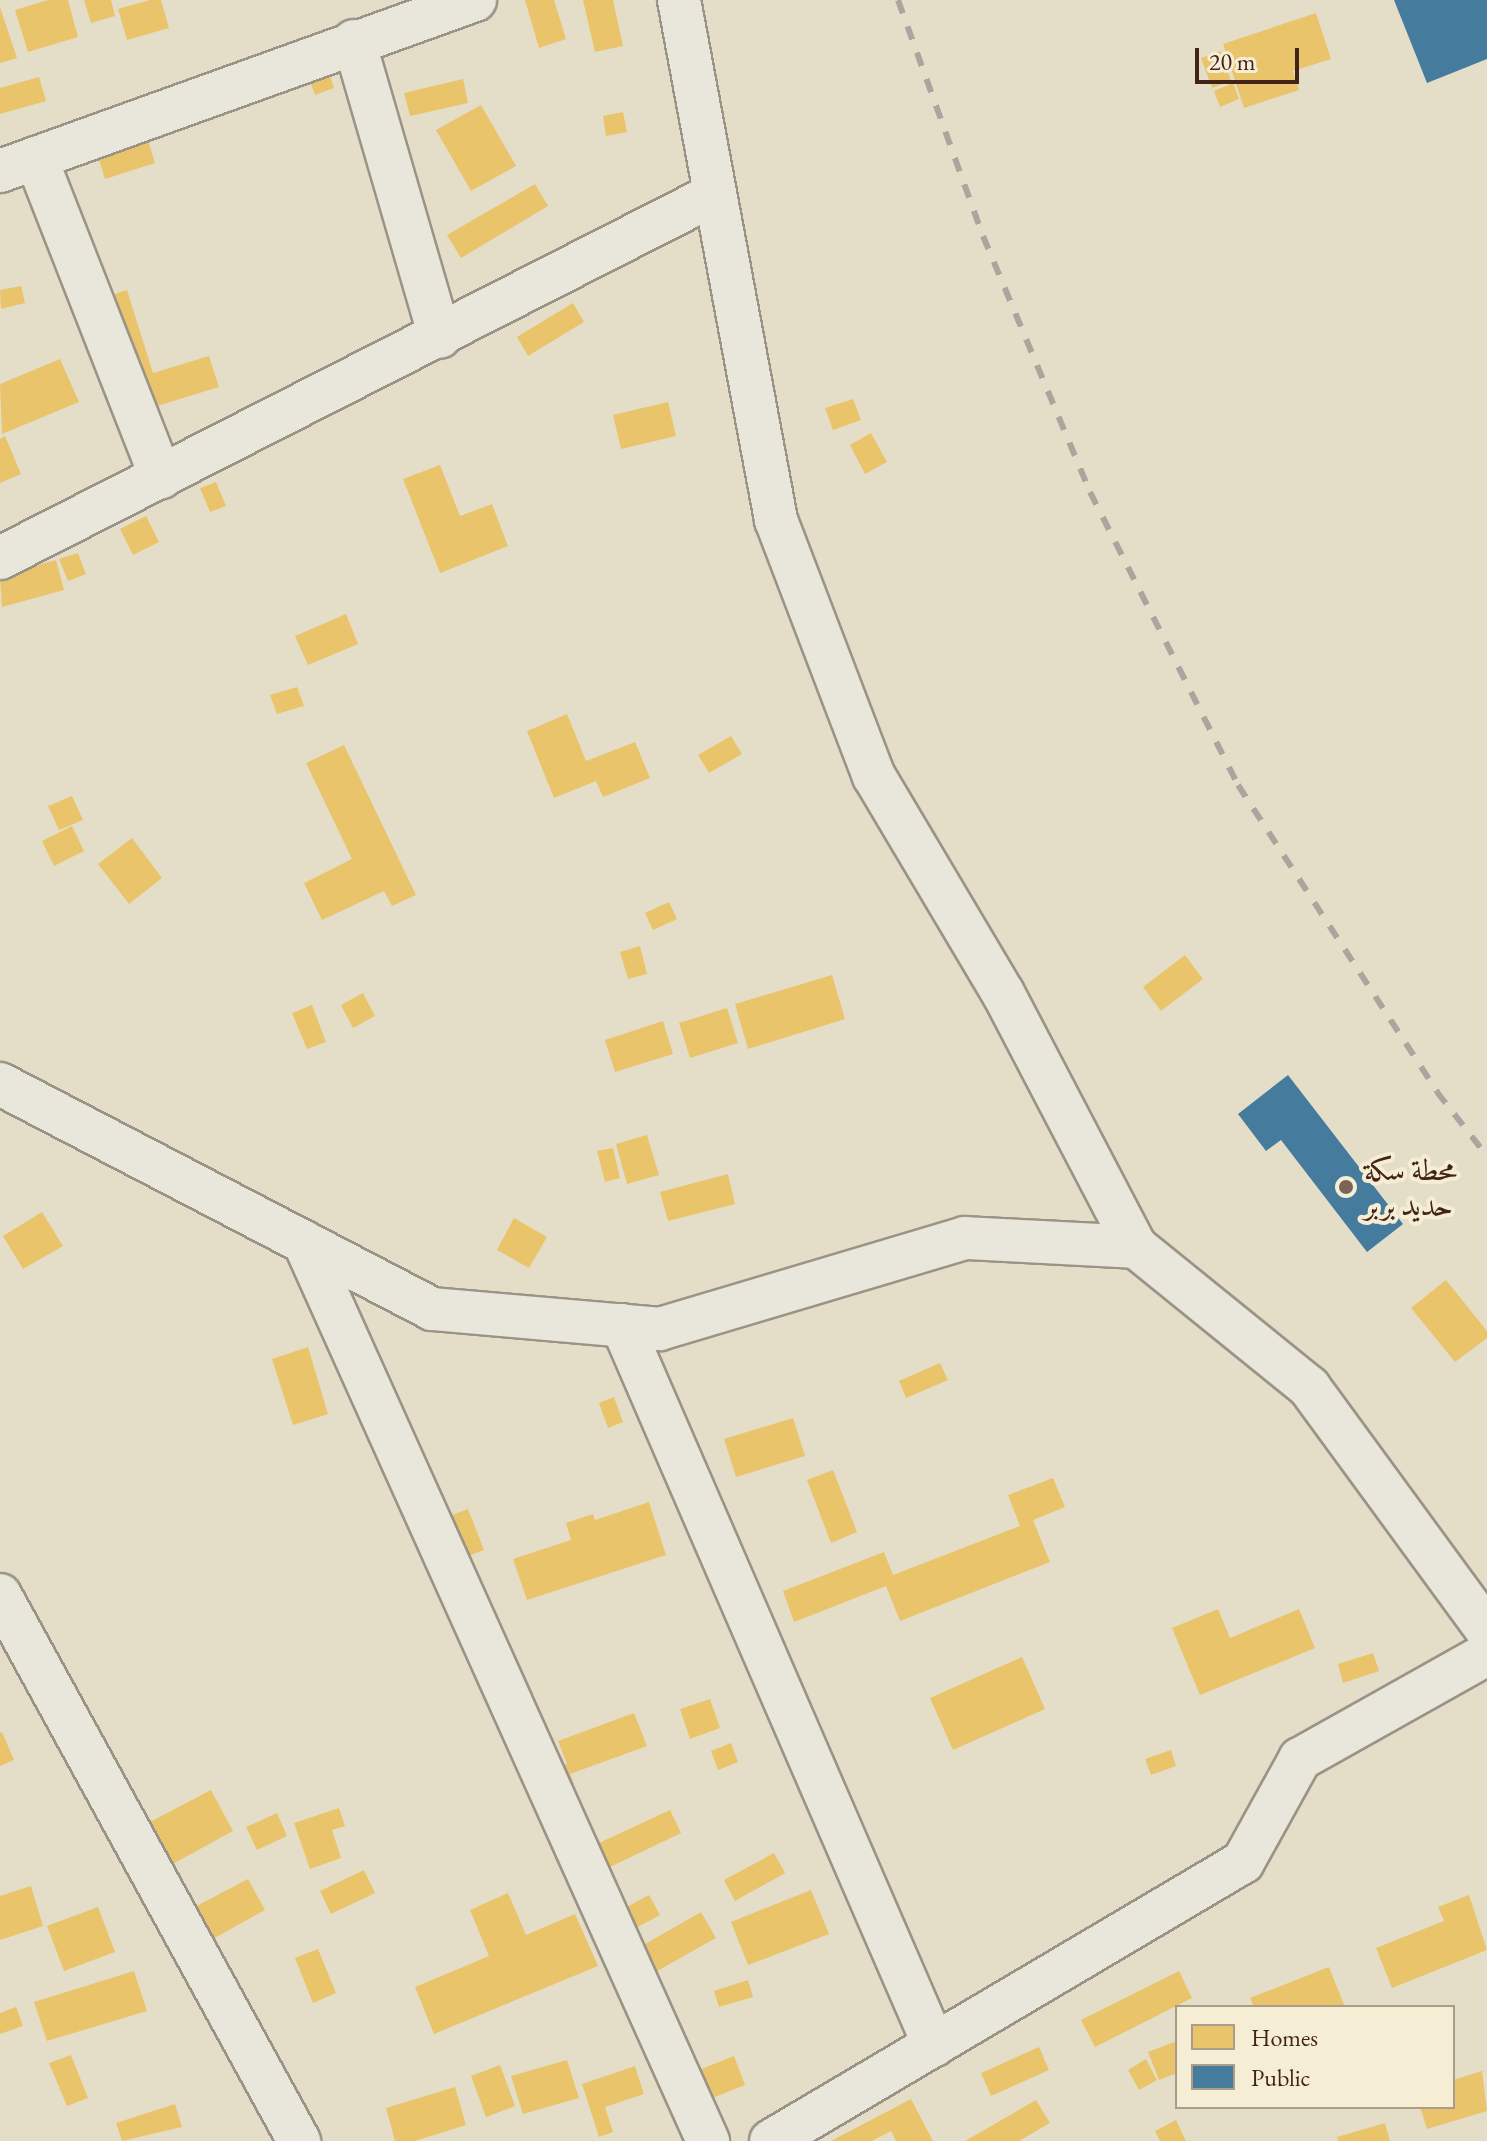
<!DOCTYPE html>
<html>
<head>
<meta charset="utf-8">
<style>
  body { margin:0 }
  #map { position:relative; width:1487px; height:2141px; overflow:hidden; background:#e4dec9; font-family:"EB Garamond",Amiri,serif }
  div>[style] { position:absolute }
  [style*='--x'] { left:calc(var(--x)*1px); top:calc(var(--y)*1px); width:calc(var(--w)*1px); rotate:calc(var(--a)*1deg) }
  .homes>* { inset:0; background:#e9c46a }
  .public>* { inset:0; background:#457b9d }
  .roads { filter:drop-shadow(2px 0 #9b9386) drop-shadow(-2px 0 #9b9386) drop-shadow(0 2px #9b9386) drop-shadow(0 -2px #9b9386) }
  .minor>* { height:42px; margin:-21px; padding:0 21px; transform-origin:21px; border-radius:21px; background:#e9e6dc }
  .rail>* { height:6px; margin-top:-3px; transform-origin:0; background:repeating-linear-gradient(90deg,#aba59d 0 14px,transparent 0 28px) }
  .dots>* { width:22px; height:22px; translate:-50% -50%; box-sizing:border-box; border:4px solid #f5edd4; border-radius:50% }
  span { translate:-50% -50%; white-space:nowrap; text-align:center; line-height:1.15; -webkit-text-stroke:8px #f5edd4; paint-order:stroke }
  .poi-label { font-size:30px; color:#412318 }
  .left { translate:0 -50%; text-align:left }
  .legend { position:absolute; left:1175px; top:2005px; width:280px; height:104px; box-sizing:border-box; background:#f5edd4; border:2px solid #ad9c89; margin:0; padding:10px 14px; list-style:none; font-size:24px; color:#412318 }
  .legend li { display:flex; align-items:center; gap:16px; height:40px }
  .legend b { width:40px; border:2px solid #ad9c89 }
  .scale { position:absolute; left:1195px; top:48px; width:104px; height:36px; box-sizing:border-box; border:4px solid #412318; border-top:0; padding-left:10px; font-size:24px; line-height:28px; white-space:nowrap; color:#412318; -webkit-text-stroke:6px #f5edd4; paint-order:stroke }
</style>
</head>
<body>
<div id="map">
  <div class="homes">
    <i style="clip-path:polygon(48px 0,68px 0,78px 37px,28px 52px,15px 10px)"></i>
    <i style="clip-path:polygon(84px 0,111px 0,115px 16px,91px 23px)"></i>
    <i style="clip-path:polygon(150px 0,161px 0,169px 28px,127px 40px,118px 9px)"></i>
    <i style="clip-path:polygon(525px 0,554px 0,566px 39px,539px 48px)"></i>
    <i style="clip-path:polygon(583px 0,613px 0,623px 46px,595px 52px)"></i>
    <i style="clip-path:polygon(0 7px,17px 58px,0 63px)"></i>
    <i style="clip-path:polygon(1316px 13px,1331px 59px,1293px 71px,1299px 90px,1244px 108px,1223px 44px)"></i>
    <i style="clip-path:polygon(1221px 51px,1231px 81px,1212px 88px,1201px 58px)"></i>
    <i style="clip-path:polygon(326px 64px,334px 88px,315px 95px,306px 71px)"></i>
    <i style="clip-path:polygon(39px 77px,46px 101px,0 114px,0 88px)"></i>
    <i style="clip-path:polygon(463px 79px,468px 103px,410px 116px,404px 93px)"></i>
    <i style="clip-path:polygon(1233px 83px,1239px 99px,1220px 107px,1214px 91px)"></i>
    <i style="clip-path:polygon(481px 105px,516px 166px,471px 191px,436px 130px)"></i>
    <i style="clip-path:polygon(623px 112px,627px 132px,606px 136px,603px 116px)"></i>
    <i style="clip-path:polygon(147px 137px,155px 163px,105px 179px,97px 153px)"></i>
    <i style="clip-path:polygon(535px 184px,548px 206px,461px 258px,447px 235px)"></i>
    <i style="clip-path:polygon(21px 286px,25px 303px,1px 309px,0 290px)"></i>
    <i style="clip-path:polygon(127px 290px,153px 373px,209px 356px,219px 387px,141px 411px,106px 297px)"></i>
    <i style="clip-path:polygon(573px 303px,584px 322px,528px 356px,517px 337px)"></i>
    <i style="clip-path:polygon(60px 359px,79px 402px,2px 434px,0 384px)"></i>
    <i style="clip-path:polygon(853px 399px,861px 420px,833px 430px,825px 408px)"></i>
    <i style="clip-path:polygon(668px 402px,676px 436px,621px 449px,613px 415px)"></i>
    <i style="clip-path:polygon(871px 433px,887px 462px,865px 474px,850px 445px)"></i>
    <i style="clip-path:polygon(5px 436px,21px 474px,0 483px,0 439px)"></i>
    <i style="clip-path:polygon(440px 465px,460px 516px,492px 504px,508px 546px,440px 573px,403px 479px)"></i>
    <i style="clip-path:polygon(216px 482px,226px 506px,210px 512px,200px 488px)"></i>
    <i style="clip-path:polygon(146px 516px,159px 542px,133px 555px,120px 529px)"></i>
    <i style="clip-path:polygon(78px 553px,86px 574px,68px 581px,59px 559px)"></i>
    <i style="clip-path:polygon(56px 560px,64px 590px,2px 607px,0 576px)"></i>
    <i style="clip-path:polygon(346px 614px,358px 644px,308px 665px,295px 636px)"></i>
    <i style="clip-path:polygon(297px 687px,304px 706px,277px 714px,270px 695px)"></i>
    <i style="clip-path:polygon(567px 714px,586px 761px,635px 742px,650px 778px,603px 797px,596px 781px,554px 798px,527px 731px)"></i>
    <i style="clip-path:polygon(731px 736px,742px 754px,709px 773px,698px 755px)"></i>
    <i style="clip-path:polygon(344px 745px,416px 895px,392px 906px,384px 891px,322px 920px,304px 883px,352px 859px,306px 763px)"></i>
    <i style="clip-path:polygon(72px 796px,83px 820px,59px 830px,48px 806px)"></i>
    <i style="clip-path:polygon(72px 826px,84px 851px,54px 866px,42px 841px)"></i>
    <i style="clip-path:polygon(132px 838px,162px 878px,129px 904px,98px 864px)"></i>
    <i style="clip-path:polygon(669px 902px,677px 919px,653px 930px,645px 913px)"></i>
    <i style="clip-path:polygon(640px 946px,647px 974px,628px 979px,620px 952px)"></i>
    <i style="clip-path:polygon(1185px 955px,1203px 979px,1161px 1011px,1143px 987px)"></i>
    <i style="clip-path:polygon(832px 975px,845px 1019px,748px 1049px,735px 1004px)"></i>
    <i style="clip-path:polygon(363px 993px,375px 1016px,353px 1028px,341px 1005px)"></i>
    <i style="clip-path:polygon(312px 1005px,326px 1042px,307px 1049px,292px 1013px)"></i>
    <i style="clip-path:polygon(727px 1008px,738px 1043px,690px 1058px,679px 1023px)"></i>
    <i style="clip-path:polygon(663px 1021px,673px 1054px,615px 1072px,605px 1040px)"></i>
    <i style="clip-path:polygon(647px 1135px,659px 1175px,627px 1184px,616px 1144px)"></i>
    <i style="clip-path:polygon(613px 1148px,620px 1178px,605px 1182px,597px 1151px)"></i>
    <i style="clip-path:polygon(728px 1174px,735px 1204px,668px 1221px,660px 1192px)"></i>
    <i style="clip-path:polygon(42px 1212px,63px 1246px,23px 1269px,3px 1236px)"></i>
    <i style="clip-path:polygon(514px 1218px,547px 1237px,529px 1268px,497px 1250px)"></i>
    <i style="clip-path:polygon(1446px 1280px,1487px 1331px,1487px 1338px,1455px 1362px,1411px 1308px)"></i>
    <i style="clip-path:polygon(308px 1347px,328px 1414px,293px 1425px,272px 1359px)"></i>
    <i style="clip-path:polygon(940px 1363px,948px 1380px,906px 1398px,899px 1381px)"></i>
    <i style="clip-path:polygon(614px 1397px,623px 1422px,608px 1428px,599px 1403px)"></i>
    <i style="clip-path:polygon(793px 1418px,805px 1456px,736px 1477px,724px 1439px)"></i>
    <i style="clip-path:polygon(833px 1470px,857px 1532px,831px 1543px,807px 1480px)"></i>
    <i style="clip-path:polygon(1053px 1478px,1065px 1507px,1033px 1520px,1050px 1562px,900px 1621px,886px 1586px,794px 1622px,783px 1591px,884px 1552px,893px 1575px,1020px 1526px,1008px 1495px)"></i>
    <i style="clip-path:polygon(649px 1502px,666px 1555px,527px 1600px,513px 1559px,571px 1540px,566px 1523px,593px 1514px,595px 1520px)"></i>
    <i style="clip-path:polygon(468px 1509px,484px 1550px,455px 1561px,439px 1520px)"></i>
    <i style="clip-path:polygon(1218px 1609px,1230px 1638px,1299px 1609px,1315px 1648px,1200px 1695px,1172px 1628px)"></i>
    <i style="clip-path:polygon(1373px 1653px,1379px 1671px,1343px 1683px,1338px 1664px)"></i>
    <i style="clip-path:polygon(1022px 1657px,1045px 1709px,953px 1750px,930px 1698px)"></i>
    <i style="clip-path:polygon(710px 1699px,720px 1728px,690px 1739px,680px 1709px)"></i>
    <i style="clip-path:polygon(634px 1713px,647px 1746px,570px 1774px,574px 1784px,557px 1791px,549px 1770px,567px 1764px,558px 1741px)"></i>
    <i style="clip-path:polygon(2px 1732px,14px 1760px,0 1766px,0 1733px)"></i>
    <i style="clip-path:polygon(731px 1743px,738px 1762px,718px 1770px,711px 1751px)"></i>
    <i style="clip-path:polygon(1171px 1750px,1176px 1766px,1151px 1775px,1145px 1759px)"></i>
    <i style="clip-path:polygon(211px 1790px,233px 1831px,169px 1866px,146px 1824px)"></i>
    <i style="clip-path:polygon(339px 1808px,345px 1826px,332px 1830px,341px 1858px,310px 1869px,294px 1823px)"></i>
    <i style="clip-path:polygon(670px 1810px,681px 1833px,610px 1867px,599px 1843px)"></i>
    <i style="clip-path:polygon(277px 1813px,287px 1836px,257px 1850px,246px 1827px)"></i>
    <i style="clip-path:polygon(774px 1853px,785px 1873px,735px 1901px,724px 1880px)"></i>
    <i style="clip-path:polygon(364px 1870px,375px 1893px,331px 1914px,320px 1891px)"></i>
    <i style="clip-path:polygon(248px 1879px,265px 1910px,209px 1941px,191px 1909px)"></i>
    <i style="clip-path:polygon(31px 1886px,43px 1926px,0 1940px,0 1896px)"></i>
    <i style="clip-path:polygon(811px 1890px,829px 1934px,748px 1965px,731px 1922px)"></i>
    <i style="clip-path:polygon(508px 1893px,526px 1935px,575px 1914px,598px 1966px,434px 2034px,415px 1987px,489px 1956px,470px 1910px)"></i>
    <i style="clip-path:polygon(649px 1895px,660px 1915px,621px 1936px,610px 1916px)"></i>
    <i style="clip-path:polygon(1469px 1895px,1487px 1950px,1392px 1988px,1376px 1948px,1444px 1921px,1438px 1907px)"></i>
    <i style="clip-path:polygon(98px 1907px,115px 1952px,64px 1971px,47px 1926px)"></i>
    <i style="clip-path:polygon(701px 1912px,716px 1938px,641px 1980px,626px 1955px)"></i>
    <i style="clip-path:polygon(318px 1949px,336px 1993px,313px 2003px,295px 1958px)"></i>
    <i style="clip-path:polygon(1329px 1967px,1345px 2007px,1254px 2007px,1250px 1998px)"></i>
    <i style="clip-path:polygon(134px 1971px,147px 2011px,47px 2041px,34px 2002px)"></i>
    <i style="clip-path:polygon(1179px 1971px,1192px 1998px,1095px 2047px,1081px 2020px)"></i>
    <i style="clip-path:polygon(748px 1980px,753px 1997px,719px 2007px,714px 1991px)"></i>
    <i style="clip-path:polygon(16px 2007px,23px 2026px,0 2034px,0 2013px)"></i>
    <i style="clip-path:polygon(1177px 2041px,1177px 2073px,1159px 2080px,1148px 2052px)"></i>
    <i style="clip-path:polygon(1039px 2047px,1049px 2070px,991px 2096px,981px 2073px)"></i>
    <i style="clip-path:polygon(71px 2055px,88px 2098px,67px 2106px,49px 2063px)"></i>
    <i style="clip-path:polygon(734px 2056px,745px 2085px,692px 2106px,681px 2077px)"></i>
    <i style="clip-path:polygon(1146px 2059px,1157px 2080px,1139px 2090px,1128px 2070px)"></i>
    <i style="clip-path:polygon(567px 2060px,579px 2098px,523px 2114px,511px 2076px)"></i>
    <i style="clip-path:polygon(500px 2065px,515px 2106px,486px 2117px,471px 2076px)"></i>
    <i style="clip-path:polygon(635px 2066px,644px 2094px,605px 2107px,613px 2132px,599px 2137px,582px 2084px)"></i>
    <i style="clip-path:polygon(1482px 2071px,1487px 2111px,1427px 2129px,1420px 2107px,1453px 2107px,1453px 2080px)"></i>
    <i style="clip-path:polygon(455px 2087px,466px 2125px,415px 2141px,395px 2141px,386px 2108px)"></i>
    <i style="clip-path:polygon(911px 2099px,933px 2141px,896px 2141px,891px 2131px,872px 2141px,831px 2141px)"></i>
    <i style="clip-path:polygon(1036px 2100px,1050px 2123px,1019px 2141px,965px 2141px)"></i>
    <i style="clip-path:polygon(175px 2104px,182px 2127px,122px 2141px,116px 2123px)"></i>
    <i style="clip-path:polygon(1176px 2120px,1186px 2141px,1160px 2141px,1155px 2131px)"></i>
    <i style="clip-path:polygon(1385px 2123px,1390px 2141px,1338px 2141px,1337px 2137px)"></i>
  </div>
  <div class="public">
    <i style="clip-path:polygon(1394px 0,1487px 0,1487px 59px,1427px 83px)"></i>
    <i style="clip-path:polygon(1288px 1075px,1403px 1224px,1367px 1252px,1281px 1140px,1266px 1151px,1238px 1114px)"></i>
  </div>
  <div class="roads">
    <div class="minor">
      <i style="--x:679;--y:0;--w:529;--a:79.43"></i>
      <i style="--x:776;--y:520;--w:274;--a:69.1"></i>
      <i style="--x:874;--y:776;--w:252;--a:59.3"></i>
      <i style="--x:1003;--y:993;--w:287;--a:62.4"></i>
      <i style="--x:354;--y:41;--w:308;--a:73.8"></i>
      <i style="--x:36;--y:158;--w:343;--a:68.6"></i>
      <i style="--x:0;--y:171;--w:505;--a:-19.8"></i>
      <i style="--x:0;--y:558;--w:800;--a:-26.98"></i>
      <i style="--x:0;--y:1084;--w:487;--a:27.5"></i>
      <i style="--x:432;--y:1309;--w:229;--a:5"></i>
      <i style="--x:660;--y:1329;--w:318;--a:-16.6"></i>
      <i style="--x:965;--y:1238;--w:171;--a:3"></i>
      <i style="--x:1136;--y:1247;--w:223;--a:39"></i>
      <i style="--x:1309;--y:1387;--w:301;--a:53.8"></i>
      <i style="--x:304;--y:1242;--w:986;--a:65.8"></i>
      <i style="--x:622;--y:1325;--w:785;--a:66.57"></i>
      <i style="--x:0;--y:1595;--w:623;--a:61.29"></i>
      <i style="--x:771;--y:2141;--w:548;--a:-30.59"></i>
      <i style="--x:1243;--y:1862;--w:118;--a:-61"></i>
      <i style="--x:1300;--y:1759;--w:214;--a:-29.3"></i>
    </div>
  </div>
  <div class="rail">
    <i style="--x:898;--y:0;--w:251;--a:70.2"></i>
    <i style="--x:983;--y:236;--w:277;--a:67.3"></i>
    <i style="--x:1090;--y:492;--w:328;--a:63.2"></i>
    <i style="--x:1238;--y:785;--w:366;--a:57"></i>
    <i style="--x:1437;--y:1092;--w:81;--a:52"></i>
  </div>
  <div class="dots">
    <i style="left:1346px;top:1187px;background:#7a6456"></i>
  </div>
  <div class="poi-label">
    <span class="left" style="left:1364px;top:1187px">محطة سكة<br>حديد بربر</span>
  </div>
  <ul class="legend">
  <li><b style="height:22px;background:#e9c46a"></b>Homes</li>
  <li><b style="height:22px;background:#457b9d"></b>Public</li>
  </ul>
  <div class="scale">20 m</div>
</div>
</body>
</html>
